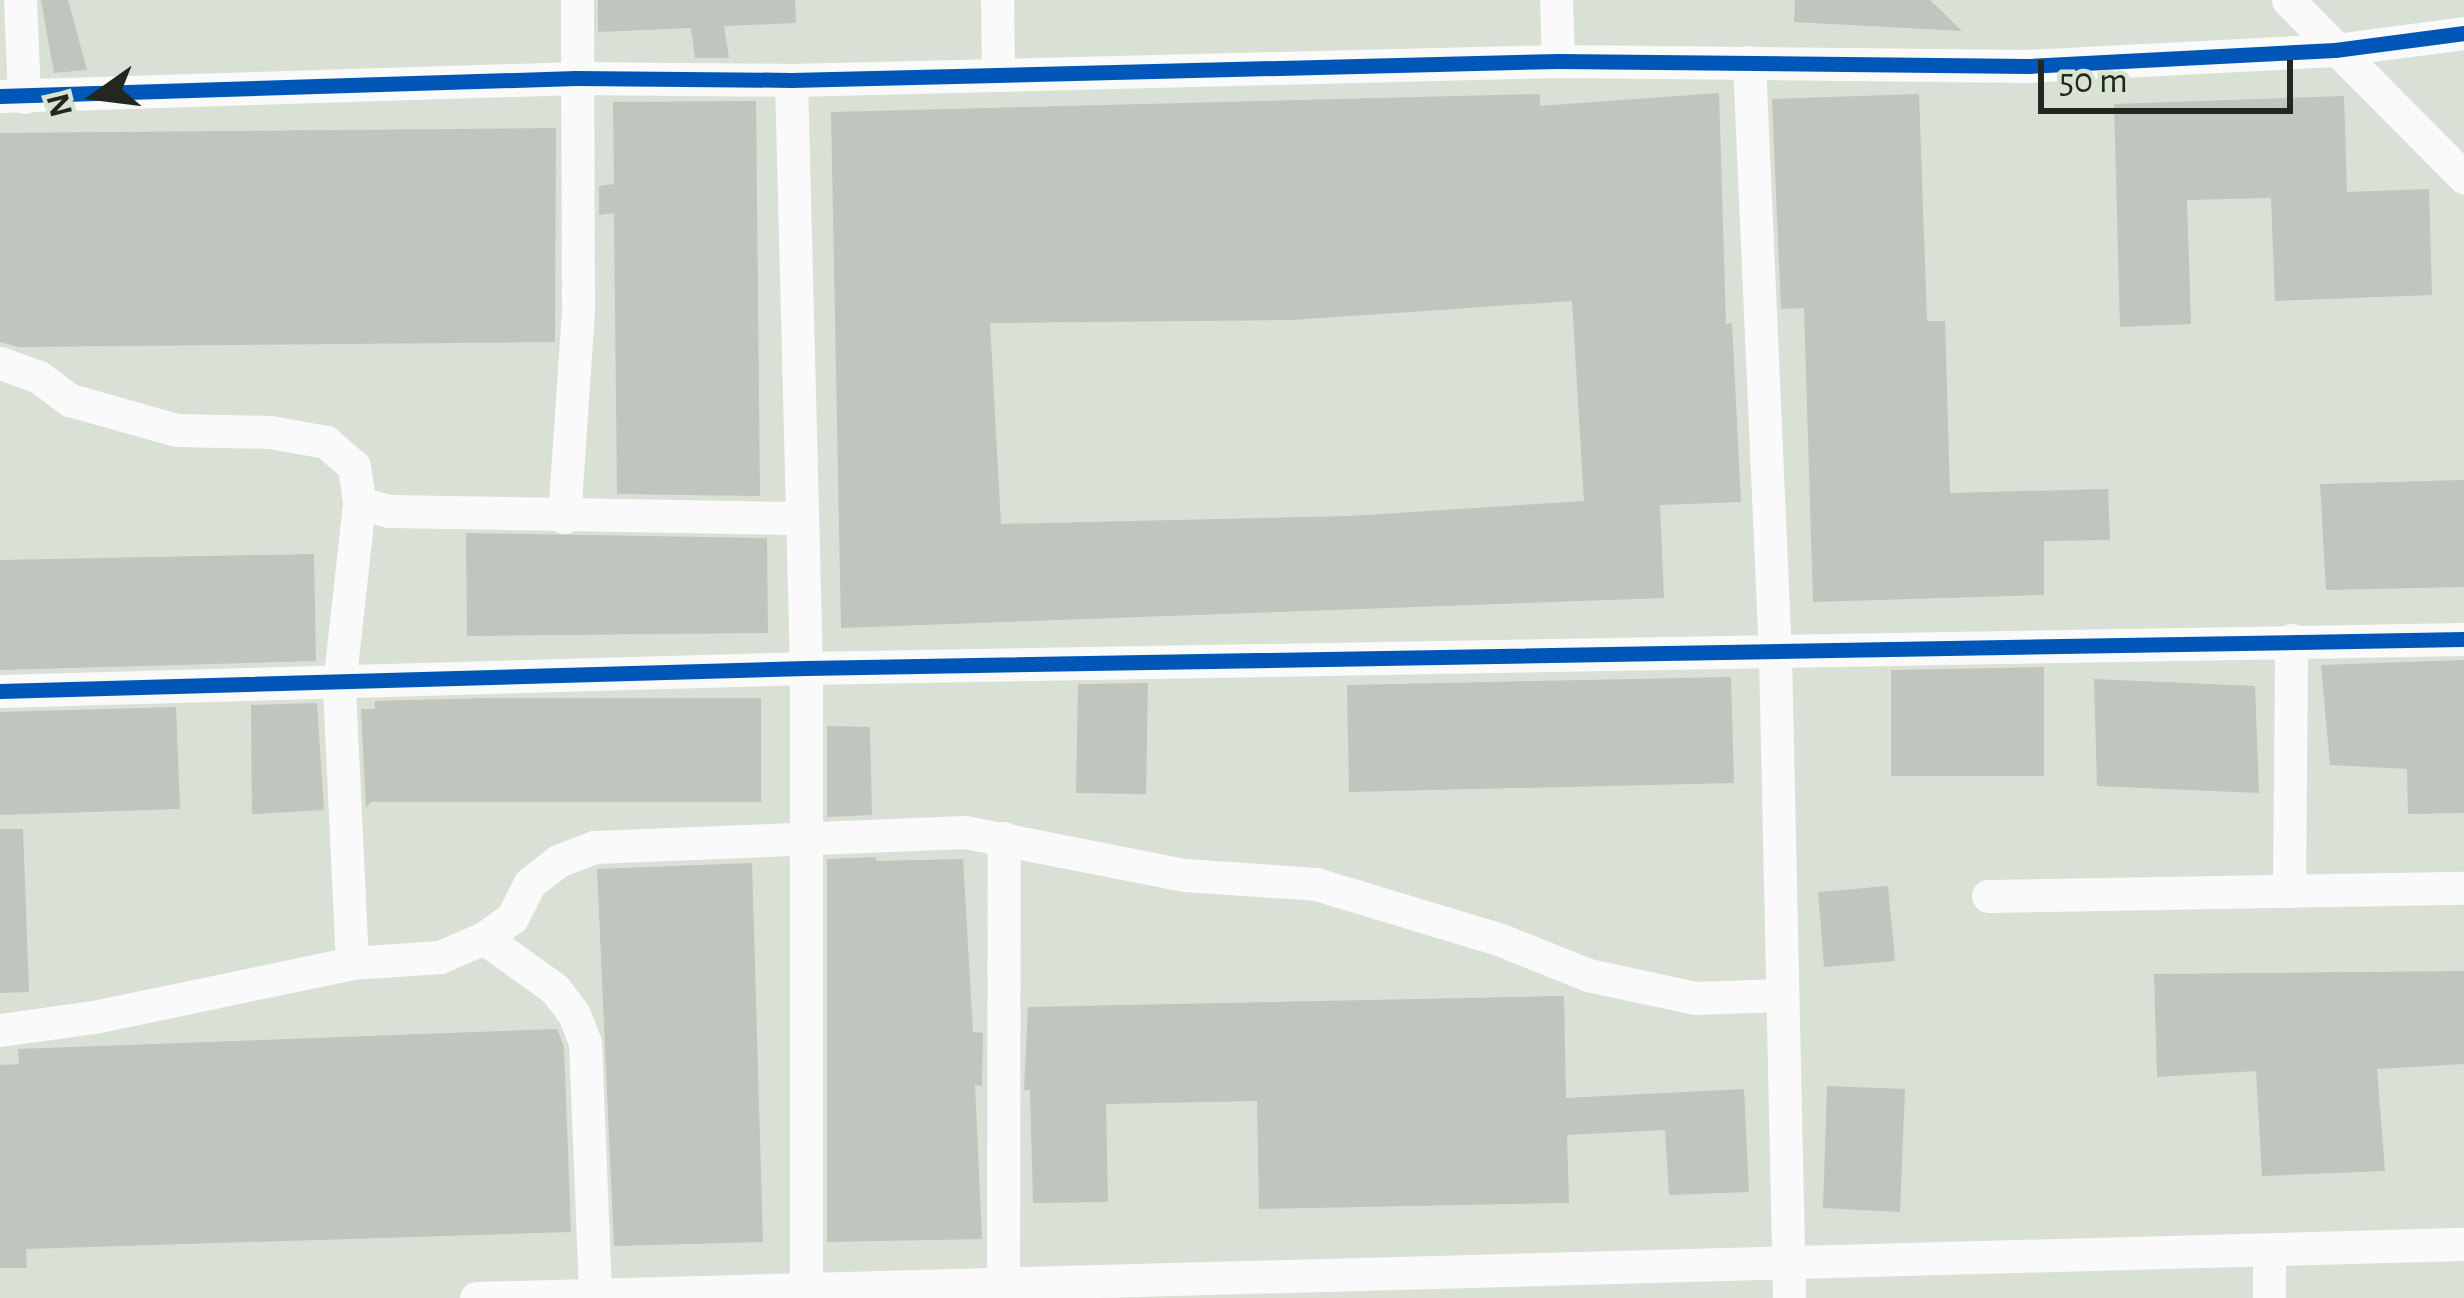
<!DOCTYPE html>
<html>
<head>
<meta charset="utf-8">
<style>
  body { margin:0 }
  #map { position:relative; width:2464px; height:1298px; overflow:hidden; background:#d9e0d5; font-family:"Alegreya Sans",sans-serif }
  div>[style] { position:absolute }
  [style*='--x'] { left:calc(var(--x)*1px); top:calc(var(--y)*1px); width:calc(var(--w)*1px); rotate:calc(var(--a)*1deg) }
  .building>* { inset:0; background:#c0c5bd }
  .minor>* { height:33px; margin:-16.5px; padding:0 16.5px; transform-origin:16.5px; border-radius:16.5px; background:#f9faf9 }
  .cycleway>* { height:15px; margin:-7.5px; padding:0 7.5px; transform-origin:7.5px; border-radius:7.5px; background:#0057b8 }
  span { translate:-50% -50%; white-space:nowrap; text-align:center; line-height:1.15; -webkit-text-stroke:12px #d8e4d1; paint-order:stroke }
  .north { position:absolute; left:36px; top:36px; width:120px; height:120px; -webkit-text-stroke:9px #d8e4d1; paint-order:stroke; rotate:256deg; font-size:33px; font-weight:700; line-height:48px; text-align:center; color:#222720 }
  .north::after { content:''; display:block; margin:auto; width:42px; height:54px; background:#222720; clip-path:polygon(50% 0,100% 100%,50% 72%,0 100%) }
  .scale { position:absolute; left:2038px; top:60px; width:255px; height:54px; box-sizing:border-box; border:6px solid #222720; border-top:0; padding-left:15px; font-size:36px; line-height:42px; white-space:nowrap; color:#222720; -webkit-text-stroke:9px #d8e4d1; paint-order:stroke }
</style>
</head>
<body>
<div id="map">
  <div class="building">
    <i style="clip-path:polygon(41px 0,68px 0,87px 70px,54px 73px)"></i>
    <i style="clip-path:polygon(598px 0,795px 0,796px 23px,724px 26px,729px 58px,695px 58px,691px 28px,598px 32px)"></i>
    <i style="clip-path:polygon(1795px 0,1930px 0,1962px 31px,1794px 22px)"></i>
    <i style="clip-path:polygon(evenodd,1719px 93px,1726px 324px,1732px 323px,1741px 502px,1660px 505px,1664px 598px,841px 628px,831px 112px,1540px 94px,1540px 106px,1719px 93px,1572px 301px,1584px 501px,1350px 516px,1001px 524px,990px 323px,1292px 320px,1572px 301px)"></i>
    <i style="clip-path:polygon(1919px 94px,1927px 321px,1945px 321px,1950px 493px,2108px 489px,2110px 540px,2044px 541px,2044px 595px,1813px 602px,1804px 308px,1781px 309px,1772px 99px)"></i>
    <i style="clip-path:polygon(2344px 96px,2347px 192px,2429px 189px,2432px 295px,2275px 301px,2271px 198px,2187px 200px,2191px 324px,2120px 327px,2114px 104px)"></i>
    <i style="clip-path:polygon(756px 101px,760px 496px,617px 494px,614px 213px,599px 215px,599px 186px,614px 184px,613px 102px)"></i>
    <i style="clip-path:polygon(556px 128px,555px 342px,19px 347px,0 342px,0 133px)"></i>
    <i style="clip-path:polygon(2464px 480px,2464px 587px,2326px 590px,2320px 484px)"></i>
    <i style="clip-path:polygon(466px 533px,767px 538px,768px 633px,467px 636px)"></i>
    <i style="clip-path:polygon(314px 554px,316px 661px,0 670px,0 560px)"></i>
    <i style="clip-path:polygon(2464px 660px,2464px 813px,2408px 814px,2407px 769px,2330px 765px,2321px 665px)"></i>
    <i style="clip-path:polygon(2044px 667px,2044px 776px,1891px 776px,1891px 670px)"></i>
    <i style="clip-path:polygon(1731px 677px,1734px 783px,1349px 792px,1347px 685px)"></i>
    <i style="clip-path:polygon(2094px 679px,2255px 686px,2259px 793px,2097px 786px)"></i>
    <i style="clip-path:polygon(1148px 683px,1146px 794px,1076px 793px,1078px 684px)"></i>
    <i style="clip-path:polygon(488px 698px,761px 698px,761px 802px,371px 802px,366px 808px,361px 709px,375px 709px,375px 701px)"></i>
    <i style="clip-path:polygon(317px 703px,324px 810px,252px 814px,251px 705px)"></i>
    <i style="clip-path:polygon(176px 707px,180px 809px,0 815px,0 712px)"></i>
    <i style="clip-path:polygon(827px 726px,870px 727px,872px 815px,827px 817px)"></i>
    <i style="clip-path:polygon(0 829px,23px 829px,29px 992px,0 993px)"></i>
    <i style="clip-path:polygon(876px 857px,876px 861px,963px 859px,973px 1032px,983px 1033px,982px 1086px,975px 1085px,982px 1239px,827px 1242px,827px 859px)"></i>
    <i style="clip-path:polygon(752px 863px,763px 1242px,614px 1246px,597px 869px)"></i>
    <i style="clip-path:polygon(1888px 886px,1895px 961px,1824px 967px,1818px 892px)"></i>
    <i style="clip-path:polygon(2464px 971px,2464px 1064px,2377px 1069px,2385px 1171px,2262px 1176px,2256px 1071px,2157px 1077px,2154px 974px)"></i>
    <i style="clip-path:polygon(1564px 996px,1566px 1098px,1744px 1089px,1749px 1192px,1669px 1195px,1665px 1130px,1567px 1135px,1569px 1203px,1259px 1209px,1257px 1101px,1106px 1104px,1108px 1202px,1033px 1203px,1030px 1090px,1024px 1090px,1028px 1007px)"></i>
    <i style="clip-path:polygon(557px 1029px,564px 1047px,571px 1232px,26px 1249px,27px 1268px,0 1268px,0 1065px,19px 1064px,18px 1049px)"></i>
    <i style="clip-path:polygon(1827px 1086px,1905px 1089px,1900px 1212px,1823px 1208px)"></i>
  </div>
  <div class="minor">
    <i style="--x:20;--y:0;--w:97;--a:87.6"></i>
    <i style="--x:997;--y:0;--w:75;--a:89.2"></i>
    <i style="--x:1556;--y:0;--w:61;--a:88.1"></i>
    <i style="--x:2288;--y:0;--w:250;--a:45.2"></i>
    <i style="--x:1749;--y:62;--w:594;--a:87.49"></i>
    <i style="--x:1775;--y:655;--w:643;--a:88.75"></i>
    <i style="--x:791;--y:80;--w:588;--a:88.54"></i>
    <i style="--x:806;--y:668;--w:624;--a:90"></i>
    <i style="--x:0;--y:96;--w:576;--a:-1.79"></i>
    <i style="--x:576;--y:78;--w:215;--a:0.5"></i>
    <i style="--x:791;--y:80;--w:767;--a:-1.42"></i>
    <i style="--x:1558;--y:61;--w:470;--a:0.6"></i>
    <i style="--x:2028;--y:66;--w:307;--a:-3"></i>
    <i style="--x:2335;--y:50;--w:130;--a:-7.5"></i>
    <i style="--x:0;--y:363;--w:41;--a:19.7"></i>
    <i style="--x:39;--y:377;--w:39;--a:37"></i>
    <i style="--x:70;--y:400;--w:111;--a:15.7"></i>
    <i style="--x:177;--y:430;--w:93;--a:1.2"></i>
    <i style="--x:270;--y:432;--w:57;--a:10.1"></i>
    <i style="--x:326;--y:442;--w:37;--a:41"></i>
    <i style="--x:354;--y:466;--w:37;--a:82"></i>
    <i style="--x:564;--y:517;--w:208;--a:-86.1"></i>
    <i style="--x:578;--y:309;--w:309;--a:-90.2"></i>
    <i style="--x:0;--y:691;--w:806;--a:-1.63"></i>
    <i style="--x:806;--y:668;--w:1658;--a:-1"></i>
    <i style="--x:2289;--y:891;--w:251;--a:-89.5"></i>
    <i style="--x:1988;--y:896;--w:476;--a:-1"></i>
    <i style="--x:484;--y:938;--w:87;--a:35.7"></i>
    <i style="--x:555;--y:989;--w:31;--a:53"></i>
    <i style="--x:574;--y:1014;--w:31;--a:69"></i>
    <i style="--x:585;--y:1043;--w:253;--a:87.7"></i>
    <i style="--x:352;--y:963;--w:278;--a:-92.7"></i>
    <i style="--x:339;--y:685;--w:183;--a:-83.7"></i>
    <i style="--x:359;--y:503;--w:31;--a:15"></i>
    <i style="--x:389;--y:511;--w:413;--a:1"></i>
    <i style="--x:0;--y:1030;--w:95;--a:-7.9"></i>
    <i style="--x:94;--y:1017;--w:264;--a:-11.8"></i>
    <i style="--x:352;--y:963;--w:88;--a:-3.9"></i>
    <i style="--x:440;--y:957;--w:48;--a:-23.4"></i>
    <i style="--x:484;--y:938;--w:34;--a:-36"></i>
    <i style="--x:512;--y:918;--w:39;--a:-63"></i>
    <i style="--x:530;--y:883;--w:36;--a:-38"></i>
    <i style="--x:558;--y:861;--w:39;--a:-21"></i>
    <i style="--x:594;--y:847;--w:371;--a:-2.3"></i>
    <i style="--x:965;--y:832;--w:224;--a:11.1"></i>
    <i style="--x:1185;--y:875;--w:131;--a:3.9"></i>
    <i style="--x:1316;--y:884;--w:193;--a:16.8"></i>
    <i style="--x:1501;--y:940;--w:94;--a:21.9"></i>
    <i style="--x:1588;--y:975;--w:109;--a:12.1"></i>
    <i style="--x:1695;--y:998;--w:87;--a:-2"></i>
    <i style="--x:2269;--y:1251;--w:47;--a:90"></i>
    <i style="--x:1003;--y:1286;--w:448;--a:-89.9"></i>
    <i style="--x:476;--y:1298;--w:1989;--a:-1.56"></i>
  </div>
  <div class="cycleway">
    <i style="--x:0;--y:96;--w:576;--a:-1.79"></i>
    <i style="--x:576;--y:78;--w:215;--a:0.5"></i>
    <i style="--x:791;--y:80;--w:767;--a:-1.42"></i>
    <i style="--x:1558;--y:61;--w:470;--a:0.6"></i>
    <i style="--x:2028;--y:66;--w:307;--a:-3"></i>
    <i style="--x:2335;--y:50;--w:130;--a:-7.5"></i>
    <i style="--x:0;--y:691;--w:806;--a:-1.63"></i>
    <i style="--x:806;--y:668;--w:1658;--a:-1"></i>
  </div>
  <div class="north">N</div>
  <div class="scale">50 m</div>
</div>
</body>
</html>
